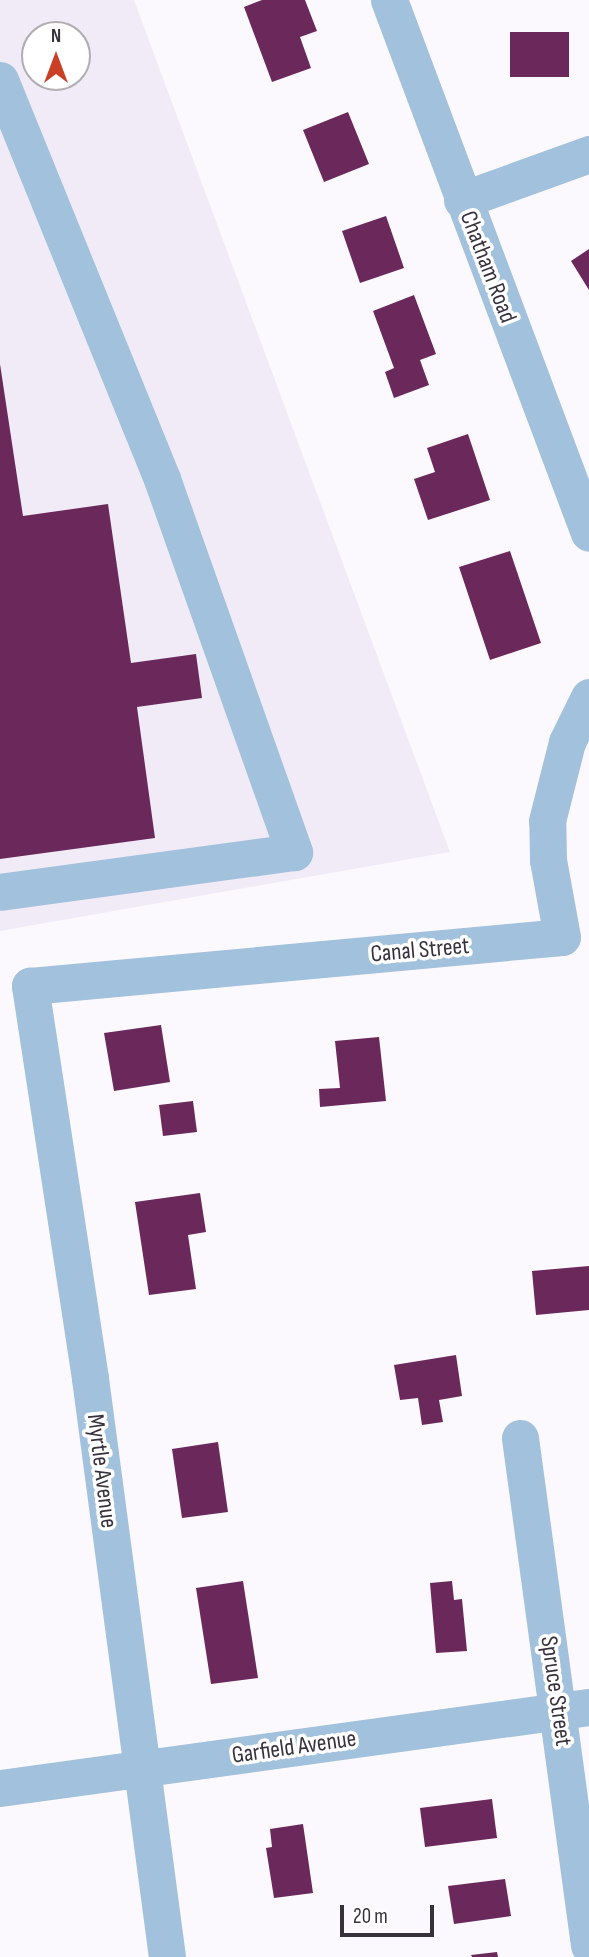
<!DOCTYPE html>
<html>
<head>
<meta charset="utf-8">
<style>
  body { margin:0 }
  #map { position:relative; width:589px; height:1957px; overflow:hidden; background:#fcf9fe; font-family:"Sofia Sans Condensed",sans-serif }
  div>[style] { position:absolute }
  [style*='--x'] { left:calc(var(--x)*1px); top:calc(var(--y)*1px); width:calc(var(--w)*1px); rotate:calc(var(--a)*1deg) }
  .built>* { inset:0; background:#f1ebf7 }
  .building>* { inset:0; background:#6a285b }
  .minor>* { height:37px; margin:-18.5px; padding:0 18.5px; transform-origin:18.5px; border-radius:18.5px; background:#a1c1dc }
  span { translate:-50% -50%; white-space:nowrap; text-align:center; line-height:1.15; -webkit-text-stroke:7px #fff; paint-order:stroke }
  .street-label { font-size:24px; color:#36313a }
  .north { position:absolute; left:21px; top:21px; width:70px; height:70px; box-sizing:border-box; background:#fff; border:2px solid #afadb0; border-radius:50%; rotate:0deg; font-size:19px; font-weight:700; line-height:28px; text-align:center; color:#36313a }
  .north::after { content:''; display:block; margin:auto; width:24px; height:32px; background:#ca3f26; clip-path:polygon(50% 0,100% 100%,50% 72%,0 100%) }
  .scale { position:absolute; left:340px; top:1905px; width:94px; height:32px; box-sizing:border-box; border:4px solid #36313a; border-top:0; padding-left:9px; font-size:21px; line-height:24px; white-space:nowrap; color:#36313a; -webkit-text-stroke:5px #fff; paint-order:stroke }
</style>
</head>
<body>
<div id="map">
  <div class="built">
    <i style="clip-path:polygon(evenodd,0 0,134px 0,450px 852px,0 931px,0 0,35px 35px,77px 35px,77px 77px,35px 77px,35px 35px)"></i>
  </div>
  <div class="building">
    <i style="clip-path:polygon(262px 0,305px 0,317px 31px,300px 37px,311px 68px,272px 82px,244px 7px)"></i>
    <i style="clip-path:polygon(510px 32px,569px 32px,569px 77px,510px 77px)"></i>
    <i style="clip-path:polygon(348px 112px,369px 164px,324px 182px,303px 130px)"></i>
    <i style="clip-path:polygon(386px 216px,404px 268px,360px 283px,342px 231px)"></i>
    <i style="clip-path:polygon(589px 249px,589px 290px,571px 261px)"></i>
    <i style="clip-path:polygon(414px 295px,436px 354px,420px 360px,429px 385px,394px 398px,385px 372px,394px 368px,373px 311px)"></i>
    <i style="clip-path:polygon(0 364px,23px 516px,108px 504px,131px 663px,196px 654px,202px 698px,137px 707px,155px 838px,0 859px)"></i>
    <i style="clip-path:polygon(468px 434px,490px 500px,428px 520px,414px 479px,435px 472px,427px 448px)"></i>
    <i style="clip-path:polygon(510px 551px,541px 643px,490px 660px,459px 567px)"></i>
    <i style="clip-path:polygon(161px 1025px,170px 1082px,114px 1091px,104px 1033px)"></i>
    <i style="clip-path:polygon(379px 1037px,386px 1101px,320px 1107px,319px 1089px,340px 1088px,335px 1041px)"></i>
    <i style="clip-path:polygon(193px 1101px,197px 1132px,163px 1136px,159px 1105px)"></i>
    <i style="clip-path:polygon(200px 1193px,206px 1232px,188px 1235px,196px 1289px,149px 1295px,135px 1202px)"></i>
    <i style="clip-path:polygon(589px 1266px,589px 1310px,536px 1315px,532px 1271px)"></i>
    <i style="clip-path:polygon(456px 1355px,462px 1396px,439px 1400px,443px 1422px,422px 1425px,418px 1398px,400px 1400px,394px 1365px)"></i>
    <i style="clip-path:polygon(218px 1442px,228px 1512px,182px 1518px,172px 1449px)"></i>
    <i style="clip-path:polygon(243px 1581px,258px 1678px,211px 1684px,196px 1588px)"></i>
    <i style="clip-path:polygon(452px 1581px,454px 1600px,462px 1599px,467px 1651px,436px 1653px,430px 1583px)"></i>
    <i style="clip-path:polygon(492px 1799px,497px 1838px,425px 1847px,420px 1808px)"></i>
    <i style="clip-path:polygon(303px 1824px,313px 1893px,274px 1898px,266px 1848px,272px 1847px,270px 1829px)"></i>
    <i style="clip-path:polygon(505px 1879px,511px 1916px,454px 1924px,448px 1886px)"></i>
    <i style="clip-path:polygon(497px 1952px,498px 1957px,472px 1957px,471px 1955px)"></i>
  </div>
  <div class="minor">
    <i style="--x:389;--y:0;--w:569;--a:69.43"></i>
    <i style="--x:0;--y:80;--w:431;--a:67.9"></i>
    <i style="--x:162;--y:479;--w:396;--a:70.5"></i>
    <i style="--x:294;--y:852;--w:297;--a:172.3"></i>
    <i style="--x:462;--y:200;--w:135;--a:-19.9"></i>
    <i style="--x:520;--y:1438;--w:512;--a:82.25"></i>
    <i style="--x:0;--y:1788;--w:595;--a:-7.83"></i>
    <i style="--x:167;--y:1957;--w:584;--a:-97.58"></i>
    <i style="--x:90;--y:1378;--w:397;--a:-98.7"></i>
    <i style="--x:30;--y:986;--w:534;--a:-5.26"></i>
    <i style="--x:562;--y:937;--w:78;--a:-100.3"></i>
    <i style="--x:548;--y:860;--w:39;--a:-91"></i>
    <i style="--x:547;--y:821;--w:81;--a:-75.8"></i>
    <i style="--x:567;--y:742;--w:50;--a:-63.9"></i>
  </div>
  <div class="street-label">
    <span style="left:488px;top:267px;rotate:69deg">Chatham Road</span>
    <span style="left:420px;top:950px;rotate:-5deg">Canal Street</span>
    <span style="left:102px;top:1471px;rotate:83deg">Myrtle Avenue</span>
    <span style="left:556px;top:1691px;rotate:82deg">Spruce Street</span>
    <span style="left:294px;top:1747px;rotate:-8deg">Garfield Avenue</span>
  </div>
  <div class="north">N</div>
  <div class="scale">20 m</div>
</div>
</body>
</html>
